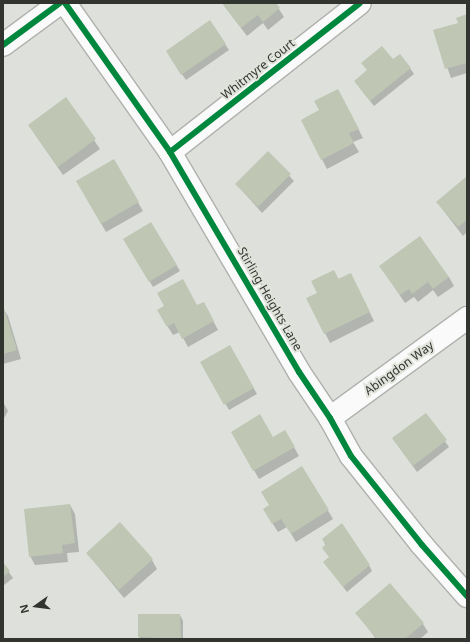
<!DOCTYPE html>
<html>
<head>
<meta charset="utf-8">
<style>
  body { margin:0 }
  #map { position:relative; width:470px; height:642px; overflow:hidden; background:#dee1db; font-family:"Noto Sans",sans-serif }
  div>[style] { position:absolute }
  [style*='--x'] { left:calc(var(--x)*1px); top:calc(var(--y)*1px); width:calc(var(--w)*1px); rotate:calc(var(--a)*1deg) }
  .shadow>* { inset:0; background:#0003 }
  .building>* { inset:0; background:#bfc6b3 }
  .roads { filter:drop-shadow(1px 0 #afb1ad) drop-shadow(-1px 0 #afb1ad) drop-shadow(0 1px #afb1ad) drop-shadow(0 -1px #afb1ad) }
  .street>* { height:22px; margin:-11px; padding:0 11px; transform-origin:11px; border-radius:11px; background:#fafafa }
  .secondary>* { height:22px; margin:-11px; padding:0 11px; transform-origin:11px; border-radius:11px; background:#fafafa }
  .cycleway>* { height:6px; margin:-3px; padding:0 3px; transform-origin:3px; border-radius:3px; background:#00873e }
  span { translate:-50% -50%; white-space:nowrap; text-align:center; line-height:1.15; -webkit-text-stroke:4px #dfe3d9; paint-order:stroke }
  .street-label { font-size:12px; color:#323430 }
  .frame { position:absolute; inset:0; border:4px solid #323430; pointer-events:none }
  .north { position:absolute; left:16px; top:586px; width:40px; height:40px; -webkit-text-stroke:3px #dfe3d9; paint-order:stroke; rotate:256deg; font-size:11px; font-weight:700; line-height:16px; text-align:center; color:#323430 }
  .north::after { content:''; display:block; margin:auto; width:14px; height:18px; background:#323430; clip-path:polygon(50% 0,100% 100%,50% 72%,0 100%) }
</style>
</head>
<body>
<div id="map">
  <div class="shadow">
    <i style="clip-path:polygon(222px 3px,275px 3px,284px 17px,268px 30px,263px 23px,247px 36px)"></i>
    <i style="clip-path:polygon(467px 15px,467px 73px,451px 78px,434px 31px,459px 24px)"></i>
    <i style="clip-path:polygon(225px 44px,229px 50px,186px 80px,170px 57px)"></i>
    <i style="clip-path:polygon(393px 61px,410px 68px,414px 74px,374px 106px,359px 87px,368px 71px,363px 63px)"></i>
    <i style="clip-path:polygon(66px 99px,100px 149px,63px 175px,34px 133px)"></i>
    <i style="clip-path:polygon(343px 99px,363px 138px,353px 142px,359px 152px,327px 169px,302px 120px)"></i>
    <i style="clip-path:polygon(268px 153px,294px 181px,262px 213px,237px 185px)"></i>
    <i style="clip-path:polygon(114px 161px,143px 211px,106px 232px,77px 181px)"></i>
    <i style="clip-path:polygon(467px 177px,467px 232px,463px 236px,437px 202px)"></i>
    <i style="clip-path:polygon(151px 224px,180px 271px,153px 287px,125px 240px)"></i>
    <i style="clip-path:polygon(380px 266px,449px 277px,454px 286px,438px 297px,433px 290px,418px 302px,414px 297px,405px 303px)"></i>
    <i style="clip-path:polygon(334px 271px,339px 280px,355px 283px,374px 321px,330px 343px,308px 298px,318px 293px)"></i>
    <i style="clip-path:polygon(165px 306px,197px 307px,208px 311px,218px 330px,188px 347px,180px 332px,173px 335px,168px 327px)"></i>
    <i style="clip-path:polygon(3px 308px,8px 316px,21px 359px,3px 364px)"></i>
    <i style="clip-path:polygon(230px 346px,257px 394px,229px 410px,202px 363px)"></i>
    <i style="clip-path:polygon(3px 402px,8px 411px,3px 420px)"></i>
    <i style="clip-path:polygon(425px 414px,449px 447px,417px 472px,393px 439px)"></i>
    <i style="clip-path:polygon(285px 431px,299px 456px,259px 479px,232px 432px,273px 438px)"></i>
    <i style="clip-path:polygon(302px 468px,333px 519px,296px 542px,287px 527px,278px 532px,269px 518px,270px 506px)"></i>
    <i style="clip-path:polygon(70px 505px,75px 514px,79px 552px,67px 553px,68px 562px,35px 565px,30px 556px)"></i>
    <i style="clip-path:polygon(323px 539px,369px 565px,372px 571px,347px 592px,324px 562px,330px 558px)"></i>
    <i style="clip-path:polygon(87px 553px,152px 560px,157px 569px,124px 598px)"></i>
    <i style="clip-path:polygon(3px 564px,13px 578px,3px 586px)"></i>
    <i style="clip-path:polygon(357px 613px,423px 624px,428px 632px,420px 639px,376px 639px)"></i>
    <i style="clip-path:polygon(180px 615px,183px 621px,183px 639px,140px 639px,139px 636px)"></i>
  </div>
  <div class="building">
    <i style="clip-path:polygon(222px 3px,276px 3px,280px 8px,263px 22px,258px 15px,241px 28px)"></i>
    <i style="clip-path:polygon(467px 14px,467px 63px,445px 69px,433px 30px,458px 23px,456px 18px)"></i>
    <i style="clip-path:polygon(210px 20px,226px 44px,181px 75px,166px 51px)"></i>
    <i style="clip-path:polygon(382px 46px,393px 59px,400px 54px,411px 68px,370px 101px,354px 81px,367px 70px,361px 63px)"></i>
    <i style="clip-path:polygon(338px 89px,359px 129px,349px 133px,354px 143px,321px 160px,301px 120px,319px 110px,314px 101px)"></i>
    <i style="clip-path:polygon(66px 97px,96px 139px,58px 167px,28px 125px)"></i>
    <i style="clip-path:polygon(268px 151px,291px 174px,258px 207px,235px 184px)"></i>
    <i style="clip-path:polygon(114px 159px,139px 202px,101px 224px,76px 181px)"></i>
    <i style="clip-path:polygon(467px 176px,467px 220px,458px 227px,436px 202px)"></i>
    <i style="clip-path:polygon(151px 222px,177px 265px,149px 282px,123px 239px)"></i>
    <i style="clip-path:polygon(420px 236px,449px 277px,433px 289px,428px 282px,412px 294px,409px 289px,400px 295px,379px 266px)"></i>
    <i style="clip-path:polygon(334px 270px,338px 279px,351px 273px,370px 312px,324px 334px,306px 298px,317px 293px,311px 281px)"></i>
    <i style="clip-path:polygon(183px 279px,197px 305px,204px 302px,214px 321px,182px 339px,174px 323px,167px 327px,157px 310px,164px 306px,157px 293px)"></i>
    <i style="clip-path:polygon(3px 305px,17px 350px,3px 354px)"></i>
    <i style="clip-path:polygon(230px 345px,254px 388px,224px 405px,200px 362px)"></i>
    <i style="clip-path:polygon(426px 413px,447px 440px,413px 466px,392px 438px)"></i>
    <i style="clip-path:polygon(260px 414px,273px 437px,285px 430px,295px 447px,253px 471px,231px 432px)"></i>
    <i style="clip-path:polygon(302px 466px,329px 510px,291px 534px,281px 519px,272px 524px,263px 509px,269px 505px,261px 492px)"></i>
    <i style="clip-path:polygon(70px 504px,75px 543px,62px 545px,63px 553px,29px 557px,24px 509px)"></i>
    <i style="clip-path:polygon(120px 522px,153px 559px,119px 590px,86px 553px)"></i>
    <i style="clip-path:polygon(342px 523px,370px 565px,343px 587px,323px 562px,329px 557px,322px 548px,326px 544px,322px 539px)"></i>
    <i style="clip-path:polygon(3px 562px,10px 571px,3px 577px)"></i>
    <i style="clip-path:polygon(390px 583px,424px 623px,405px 639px,377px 639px,355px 613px)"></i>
    <i style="clip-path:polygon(138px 614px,180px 614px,181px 639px,138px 637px)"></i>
  </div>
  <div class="roads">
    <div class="street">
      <i style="--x:65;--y:3;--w:182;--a:54.8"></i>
      <i style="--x:170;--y:152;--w:255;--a:59.6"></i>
      <i style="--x:299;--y:372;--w:55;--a:56"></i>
      <i style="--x:330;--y:418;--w:43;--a:61.1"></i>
      <i style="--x:351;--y:456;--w:114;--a:51.4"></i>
      <i style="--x:422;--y:545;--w:68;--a:48.6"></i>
      <i style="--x:170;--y:152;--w:241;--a:-38.1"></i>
      <i style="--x:330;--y:418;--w:170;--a:-36.1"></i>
    </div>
    <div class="secondary">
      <i style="--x:3;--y:45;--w:71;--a:-36.4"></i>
    </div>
  </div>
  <div class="cycleway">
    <i style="--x:65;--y:3;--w:182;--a:54.8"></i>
    <i style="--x:170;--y:152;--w:255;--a:59.6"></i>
    <i style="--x:299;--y:372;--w:55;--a:56"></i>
    <i style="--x:330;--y:418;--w:43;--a:61.1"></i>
    <i style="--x:351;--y:456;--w:114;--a:51.4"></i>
    <i style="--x:422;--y:545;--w:68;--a:48.6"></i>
    <i style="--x:3;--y:45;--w:71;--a:-36.4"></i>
    <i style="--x:170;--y:152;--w:241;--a:-38.1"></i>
  </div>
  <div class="street-label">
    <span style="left:258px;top:69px;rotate:-38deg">Whitmyre Court</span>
    <span style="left:270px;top:299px;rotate:60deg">Stirling Heights Lane</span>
    <span style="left:399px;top:368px;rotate:-36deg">Abingdon Way</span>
  </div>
  <div class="frame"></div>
  <div class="north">N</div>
</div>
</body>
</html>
